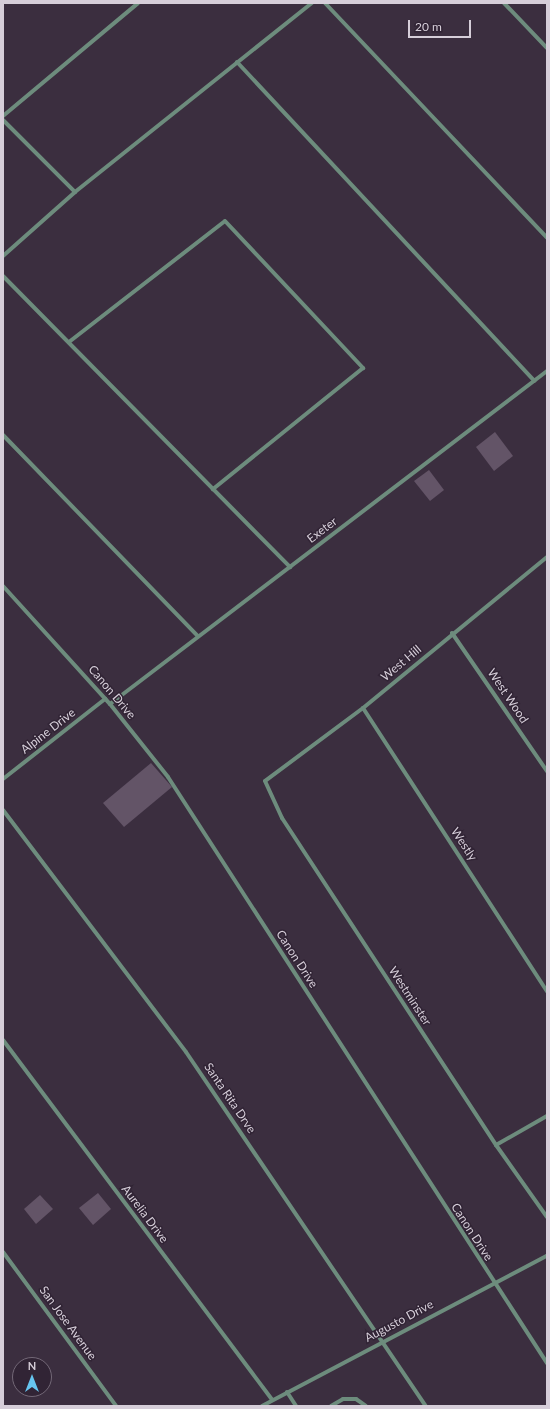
<!DOCTYPE html>
<html>
<head>
<meta charset="utf-8">
<style>
  body { margin:0 }
  #map { position:relative; width:550px; height:1409px; overflow:hidden; background:#3b2e3f; font-family:Lato,sans-serif }
  div>[style] { position:absolute }
  [style*='--x'] { left:calc(var(--x)*1px); top:calc(var(--y)*1px); width:calc(var(--w)*1px); rotate:calc(var(--a)*1deg) }
  .building>* { inset:0; background:#635467 }
  .minor>* { height:4px; margin:-2px; padding:0 2px; transform-origin:2px; border-radius:2px; background:#6d8c7d }
  span { translate:-50% -50%; white-space:nowrap; text-align:center; line-height:1.15; -webkit-text-stroke:3px #312435; paint-order:stroke }
  .street-label { font-size:12px; color:#d6ced9 }
  .frame { position:absolute; inset:0; border:4px solid #d6ced9; pointer-events:none }
  .north { position:absolute; left:12px; top:1357px; width:40px; height:40px; box-sizing:border-box; background:#312435; border:1px solid #736877; border-radius:50%; rotate:0deg; font-size:11px; font-weight:700; line-height:16px; text-align:center; color:#d6ced9 }
  .north::after { content:''; display:block; margin:auto; width:14px; height:18px; background:#66c4ef; clip-path:polygon(50% 0,100% 100%,50% 72%,0 100%) }
  .scale { position:absolute; left:408px; top:20px; width:63px; height:18px; box-sizing:border-box; border:2px solid #d6ced9; border-top:0; padding-left:5px; font-size:12px; line-height:14px; white-space:nowrap; color:#d6ced9; -webkit-text-stroke:3px #312435; paint-order:stroke }
</style>
</head>
<body>
<div id="map">
  <div class="building">
    <i style="clip-path:polygon(495px 432px,513px 456px,494px 471px,476px 447px)"></i>
    <i style="clip-path:polygon(429px 470px,444px 490px,430px 501px,414px 481px)"></i>
    <i style="clip-path:polygon(151px 763px,172px 787px,124px 827px,103px 803px)"></i>
    <i style="clip-path:polygon(98px 1193px,111px 1209px,93px 1225px,79px 1208px)"></i>
    <i style="clip-path:polygon(40px 1195px,53px 1209px,36px 1224px,24px 1209px)"></i>
  </div>
  <div class="minor">
    <i style="--x:325;--y:3;--w:323;--a:46.6"></i>
    <i style="--x:504;--y:3;--w:62;--a:46.3"></i>
    <i style="--x:237;--y:62;--w:436;--a:47"></i>
    <i style="--x:3;--y:116;--w:176;--a:-39.9"></i>
    <i style="--x:3;--y:120;--w:102;--a:45"></i>
    <i style="--x:3;--y:256;--w:96;--a:-41.6"></i>
    <i style="--x:75;--y:192;--w:303;--a:-38.6"></i>
    <i style="--x:3;--y:276;--w:409;--a:45.4"></i>
    <i style="--x:69;--y:342;--w:197;--a:-37.8"></i>
    <i style="--x:225;--y:221;--w:202;--a:46.8"></i>
    <i style="--x:363;--y:368;--w:193;--a:141.1"></i>
    <i style="--x:3;--y:435;--w:280;--a:45.9"></i>
    <i style="--x:547;--y:557;--w:238;--a:140.6"></i>
    <i style="--x:363;--y:708;--w:122;--a:143.3"></i>
    <i style="--x:265;--y:781;--w:41;--a:65.3"></i>
    <i style="--x:282;--y:818;--w:391;--a:56.8"></i>
    <i style="--x:496;--y:1145;--w:88;--a:54.7"></i>
    <i style="--x:3;--y:586;--w:159;--a:47.8"></i>
    <i style="--x:110;--y:704;--w:93;--a:51.5"></i>
    <i style="--x:168;--y:777;--w:698;--a:57.11"></i>
    <i style="--x:452;--y:633;--w:168;--a:55.5"></i>
    <i style="--x:110;--y:704;--w:549;--a:-37.31"></i>
    <i style="--x:363;--y:708;--w:338;--a:57"></i>
    <i style="--x:3;--y:779;--w:130;--a:-38.1"></i>
    <i style="--x:3;--y:810;--w:303;--a:52.9"></i>
    <i style="--x:186;--y:1052;--w:428;--a:55.9"></i>
    <i style="--x:3;--y:1040;--w:449;--a:53.2"></i>
    <i style="--x:496;--y:1145;--w:59;--a:-29.6"></i>
    <i style="--x:3;--y:1252;--w:191;--a:53.7"></i>
    <i style="--x:287;--y:1392;--w:17;--a:57"></i>
    <i style="--x:262;--y:1406;--w:322;--a:-27.8"></i>
    <i style="--x:331;--y:1406;--w:14;--a:-30"></i>
    <i style="--x:343;--y:1399;--w:13;--a:0"></i>
    <i style="--x:356;--y:1399;--w:12;--a:35"></i>
  </div>
  <div class="street-label">
    <span style="left:322px;top:530px;rotate:-37deg">Exeter</span>
    <span style="left:401px;top:663px;rotate:-40deg">West Hill</span>
    <span style="left:112px;top:692px;rotate:50deg">Canon Drive</span>
    <span style="left:508px;top:696px;rotate:56deg">West Wood</span>
    <span style="left:48px;top:731px;rotate:-38deg">Alpine Drive</span>
    <span style="left:464px;top:844px;rotate:57deg">Westly</span>
    <span style="left:297px;top:959px;rotate:57deg">Canon Drive</span>
    <span style="left:410px;top:996px;rotate:57deg">Westminster</span>
    <span style="left:230px;top:1098px;rotate:56deg">Santa Rita Drve</span>
    <span style="left:145px;top:1214px;rotate:53deg">Aurelia Drive</span>
    <span style="left:472px;top:1232px;rotate:57deg">Canon Drive</span>
    <span style="left:399px;top:1321px;rotate:-28deg">Augusto Drive</span>
    <span style="left:68px;top:1323px;rotate:54deg">San Jose Avenue</span>
  </div>
  <div class="frame"></div>
  <div class="north">N</div>
  <div class="scale">20 m</div>
</div>
</body>
</html>
